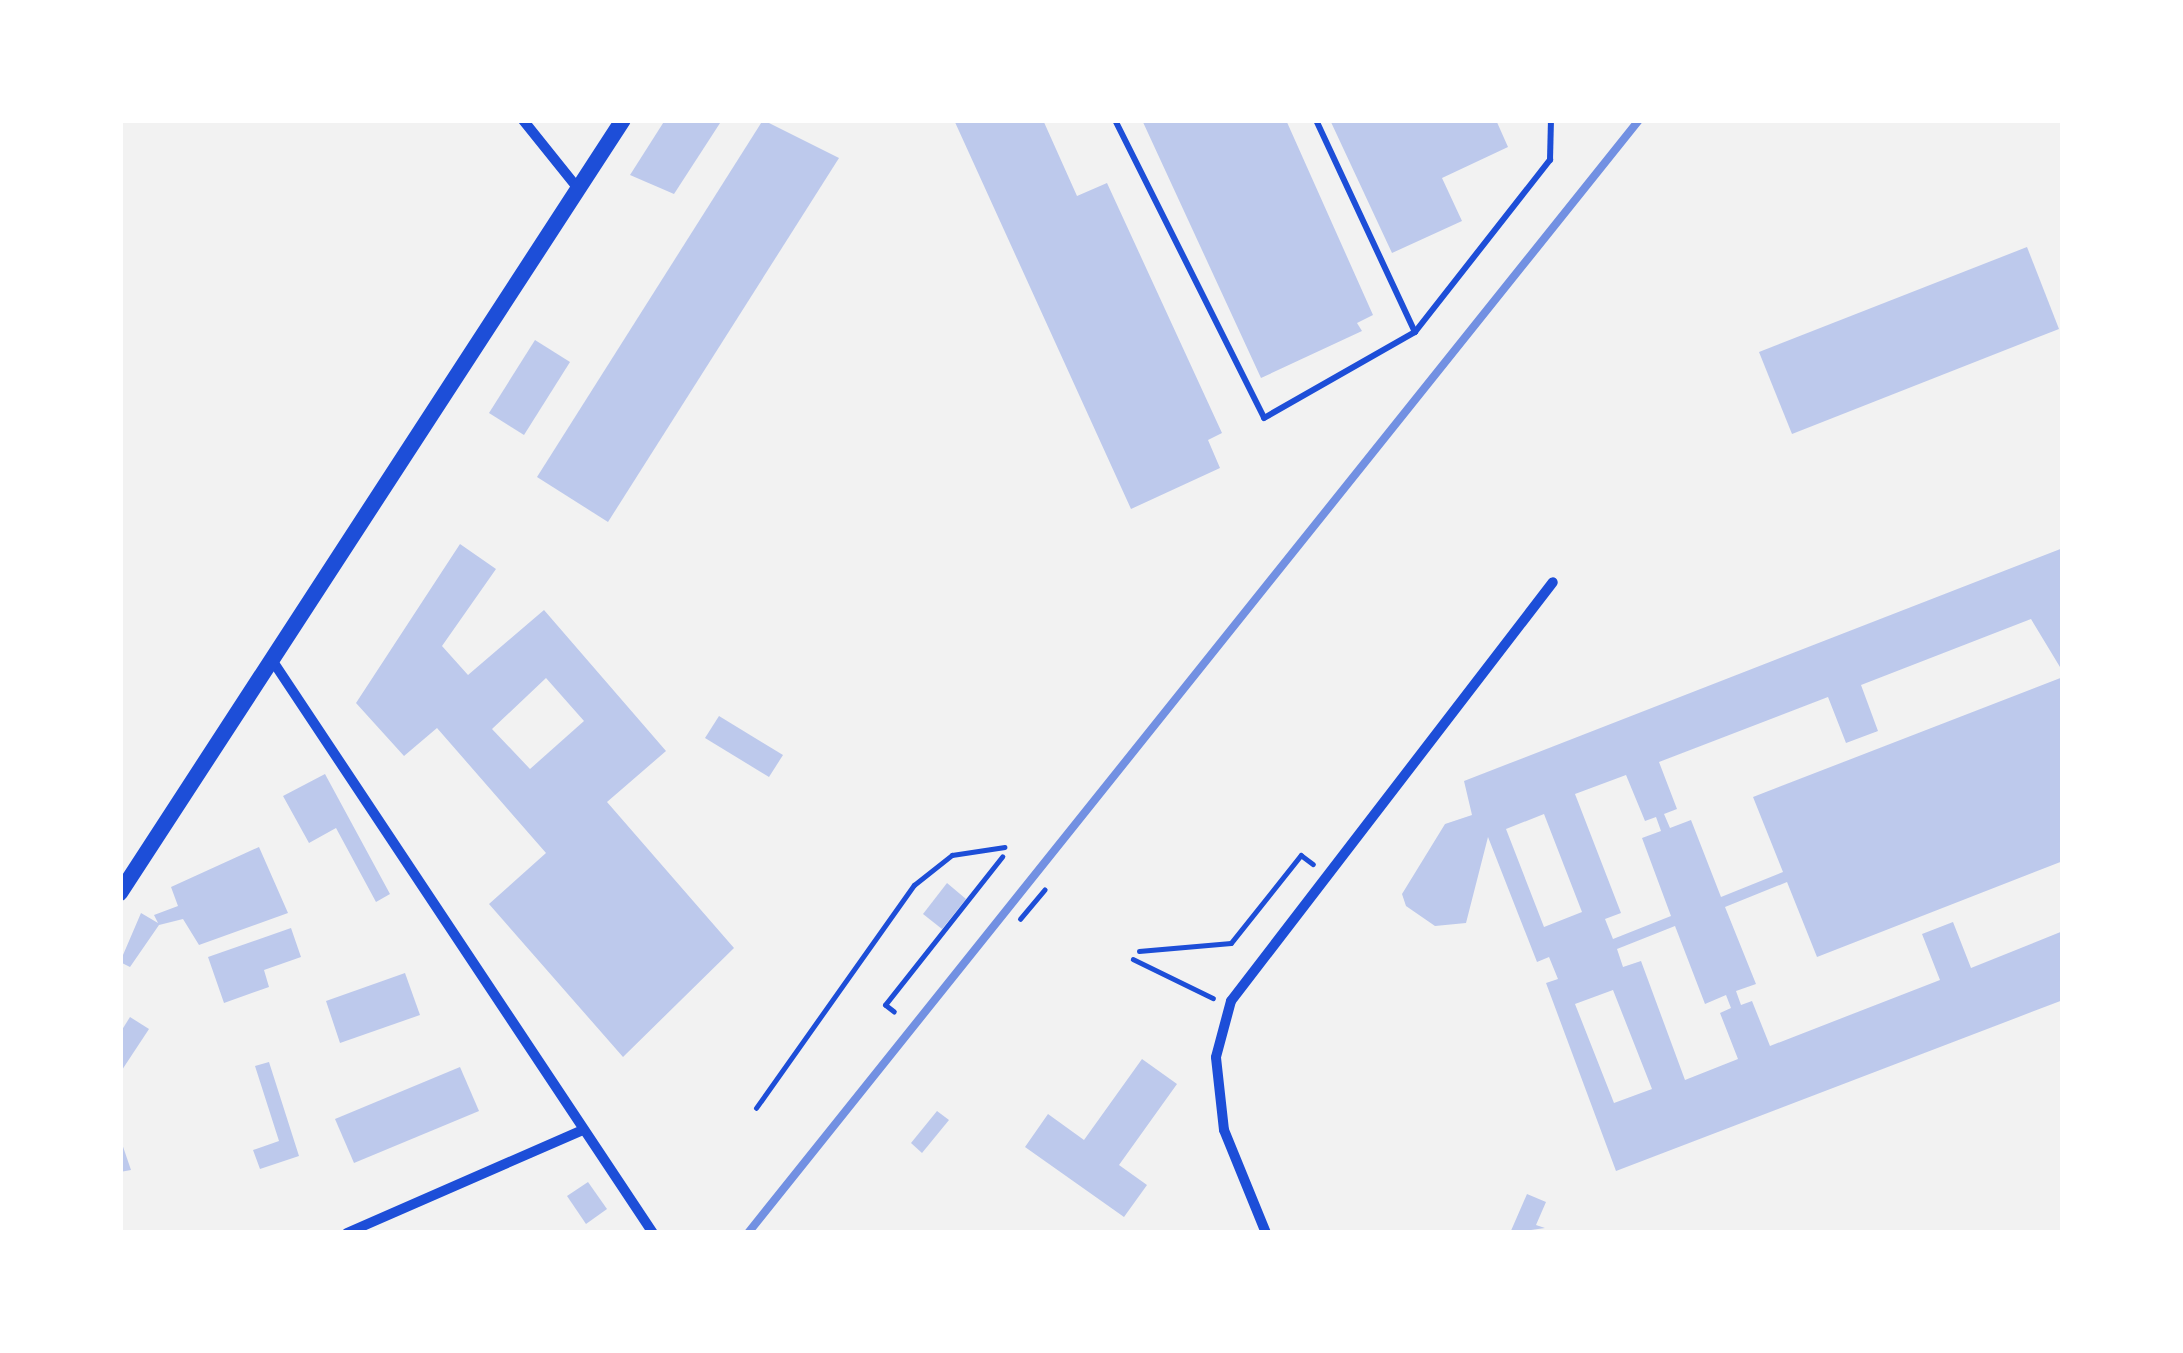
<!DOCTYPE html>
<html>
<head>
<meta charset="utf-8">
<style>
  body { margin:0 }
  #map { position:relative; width:2183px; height:1353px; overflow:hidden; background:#f2f2f2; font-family:"PT Serif",serif }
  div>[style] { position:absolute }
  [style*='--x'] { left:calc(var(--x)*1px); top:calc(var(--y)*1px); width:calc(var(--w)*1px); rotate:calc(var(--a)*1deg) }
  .building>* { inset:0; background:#bdc9ec }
  .path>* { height:4.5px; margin:-2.25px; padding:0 2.25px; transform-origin:2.25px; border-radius:2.25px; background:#1d4ed8 }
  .service>* { height:6px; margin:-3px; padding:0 3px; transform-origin:3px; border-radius:3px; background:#1d4ed8 }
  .minor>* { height:10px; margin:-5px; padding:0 5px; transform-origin:5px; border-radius:5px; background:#1d4ed8 }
  .primary>* { height:16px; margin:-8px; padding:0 8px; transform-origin:8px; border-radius:8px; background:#1d4ed8 }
  .rail>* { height:8px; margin:-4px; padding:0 4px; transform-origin:4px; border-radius:4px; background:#7290e2 }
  span { translate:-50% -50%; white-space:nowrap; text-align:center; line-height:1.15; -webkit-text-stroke:9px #fff; paint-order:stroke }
  .frame { position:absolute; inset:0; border:123px solid #fff; pointer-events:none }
</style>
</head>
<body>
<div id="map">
  <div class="building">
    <i style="clip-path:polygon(665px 120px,722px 120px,674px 194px,630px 175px)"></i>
    <i style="clip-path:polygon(763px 120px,839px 158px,608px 522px,537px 477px)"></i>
    <i style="clip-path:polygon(954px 120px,1043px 120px,1077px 196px,1107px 183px,1222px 433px,1208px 440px,1220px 468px,1131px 509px)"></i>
    <i style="clip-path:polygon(1142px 120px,1286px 120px,1373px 315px,1357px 323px,1362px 331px,1261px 378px)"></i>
    <i style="clip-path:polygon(1330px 120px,1496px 120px,1508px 147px,1442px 178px,1462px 221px,1392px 253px)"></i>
    <i style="clip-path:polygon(2027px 247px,2059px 329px,1792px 434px,1759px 352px)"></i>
    <i style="clip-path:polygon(535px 340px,570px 362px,524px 435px,489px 413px)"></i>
    <i style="clip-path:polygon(evenodd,460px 544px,496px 569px,442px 646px,468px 675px,544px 610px,666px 751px,607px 802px,734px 948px,623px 1057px,489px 904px,546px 853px,437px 728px,404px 756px,356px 703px,460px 544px,546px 678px,584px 721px,530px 769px,492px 729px,546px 678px)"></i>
    <i style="clip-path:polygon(evenodd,2063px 548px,2063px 672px,2031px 619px,1861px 685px,1878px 731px,1846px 743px,1828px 697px,1659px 762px,1677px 809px,1664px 814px,1670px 828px,1691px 820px,1721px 897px,1783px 872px,1753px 797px,2063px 677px,2063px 861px,1817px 957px,1787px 882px,1725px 907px,1756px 984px,1736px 991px,1741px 1005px,1752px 1001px,1770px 1046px,1940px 980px,1922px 934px,1953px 922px,1971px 968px,2063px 931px,2063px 1000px,1616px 1171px,1546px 983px,1558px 979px,1549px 957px,1537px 962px,1488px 837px,1466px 923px,1435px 926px,1406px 906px,1402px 894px,1445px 824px,1472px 815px,1464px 781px,2063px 548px,1626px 775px,1645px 821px,1656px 817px,1661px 831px,1642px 838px,1671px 916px,1613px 939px,1605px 919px,1621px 913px,1575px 794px,1626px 775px,2063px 548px,1544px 814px,1582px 912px,1544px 927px,1506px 829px,1544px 814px,2063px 548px,1675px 926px,1705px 1004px,1726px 995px,1731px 1008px,1720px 1013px,1738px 1059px,1685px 1080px,1641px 961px,1623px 967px,1617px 949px,1675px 926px,2063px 548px,1613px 990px,1652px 1089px,1614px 1103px,1575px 1004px,1613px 990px)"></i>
    <i style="clip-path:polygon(719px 716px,783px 755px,769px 777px,705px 738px)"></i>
    <i style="clip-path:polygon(325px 774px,390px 894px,376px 902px,336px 828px,309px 843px,283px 796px)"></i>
    <i style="clip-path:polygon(259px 847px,288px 913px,199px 945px,183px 919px,159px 925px,130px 967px,120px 962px,141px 913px,158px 923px,154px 915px,178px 906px,171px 887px)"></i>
    <i style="clip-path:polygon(947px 883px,966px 899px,942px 929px,923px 914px)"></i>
    <i style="clip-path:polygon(291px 928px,301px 957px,264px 970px,269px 987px,224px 1003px,208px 957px)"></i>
    <i style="clip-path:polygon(405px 973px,420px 1015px,340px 1043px,326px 1001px)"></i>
    <i style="clip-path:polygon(130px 1017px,149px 1029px,120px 1073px,120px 1033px)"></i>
    <i style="clip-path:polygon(1142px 1059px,1177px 1084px,1119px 1165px,1147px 1185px,1124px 1217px,1025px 1147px,1048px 1114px,1084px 1140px)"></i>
    <i style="clip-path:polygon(269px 1062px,299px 1156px,260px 1169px,253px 1150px,279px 1141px,255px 1066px)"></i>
    <i style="clip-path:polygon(460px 1067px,479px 1111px,354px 1163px,335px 1119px)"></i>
    <i style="clip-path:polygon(937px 1111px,949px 1120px,922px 1153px,911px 1143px)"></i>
    <i style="clip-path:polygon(120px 1138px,131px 1170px,120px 1172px)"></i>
    <i style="clip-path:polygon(588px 1182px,607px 1209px,586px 1224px,567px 1196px)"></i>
    <i style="clip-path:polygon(1527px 1194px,1546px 1202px,1536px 1225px,1545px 1228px,1510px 1233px)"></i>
  </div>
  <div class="path">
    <i style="--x:1020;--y:919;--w:38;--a:-50"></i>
    <i style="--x:1139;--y:951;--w:92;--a:-5"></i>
    <i style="--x:1231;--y:943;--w:112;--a:-51.5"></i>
    <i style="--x:1301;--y:855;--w:15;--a:37"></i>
    <i style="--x:1133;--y:959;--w:89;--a:26"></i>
    <i style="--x:894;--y:1012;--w:11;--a:-142"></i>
    <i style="--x:885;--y:1005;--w:189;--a:-51.7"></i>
    <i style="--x:756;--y:1108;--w:273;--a:-54.7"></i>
    <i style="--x:914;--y:885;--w:48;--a:-38.3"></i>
    <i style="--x:952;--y:855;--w:53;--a:-8.7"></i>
  </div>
  <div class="service">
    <i style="--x:1115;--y:120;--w:333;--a:63.4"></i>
    <i style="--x:1264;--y:418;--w:174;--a:-29.7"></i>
    <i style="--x:1415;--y:332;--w:219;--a:-51.9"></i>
    <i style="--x:1550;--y:160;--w:40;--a:-88.6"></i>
    <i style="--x:1316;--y:120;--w:234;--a:65"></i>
  </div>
  <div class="minor">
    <i style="--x:523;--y:120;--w:90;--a:51.3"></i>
    <i style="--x:272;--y:660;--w:688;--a:56.38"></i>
    <i style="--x:347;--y:1233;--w:257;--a:-23.6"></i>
    <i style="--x:1266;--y:1233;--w:111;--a:-112.2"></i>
    <i style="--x:1224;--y:1130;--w:73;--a:-96.3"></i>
    <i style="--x:1216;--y:1057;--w:58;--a:-75"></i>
    <i style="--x:1231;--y:1001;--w:528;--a:-52.46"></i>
  </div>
  <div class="primary">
    <i style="--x:120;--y:893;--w:922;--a:-56.95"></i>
  </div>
  <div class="rail">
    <i style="--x:748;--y:1233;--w:1426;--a:-51.32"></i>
  </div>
  <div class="frame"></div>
</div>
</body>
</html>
